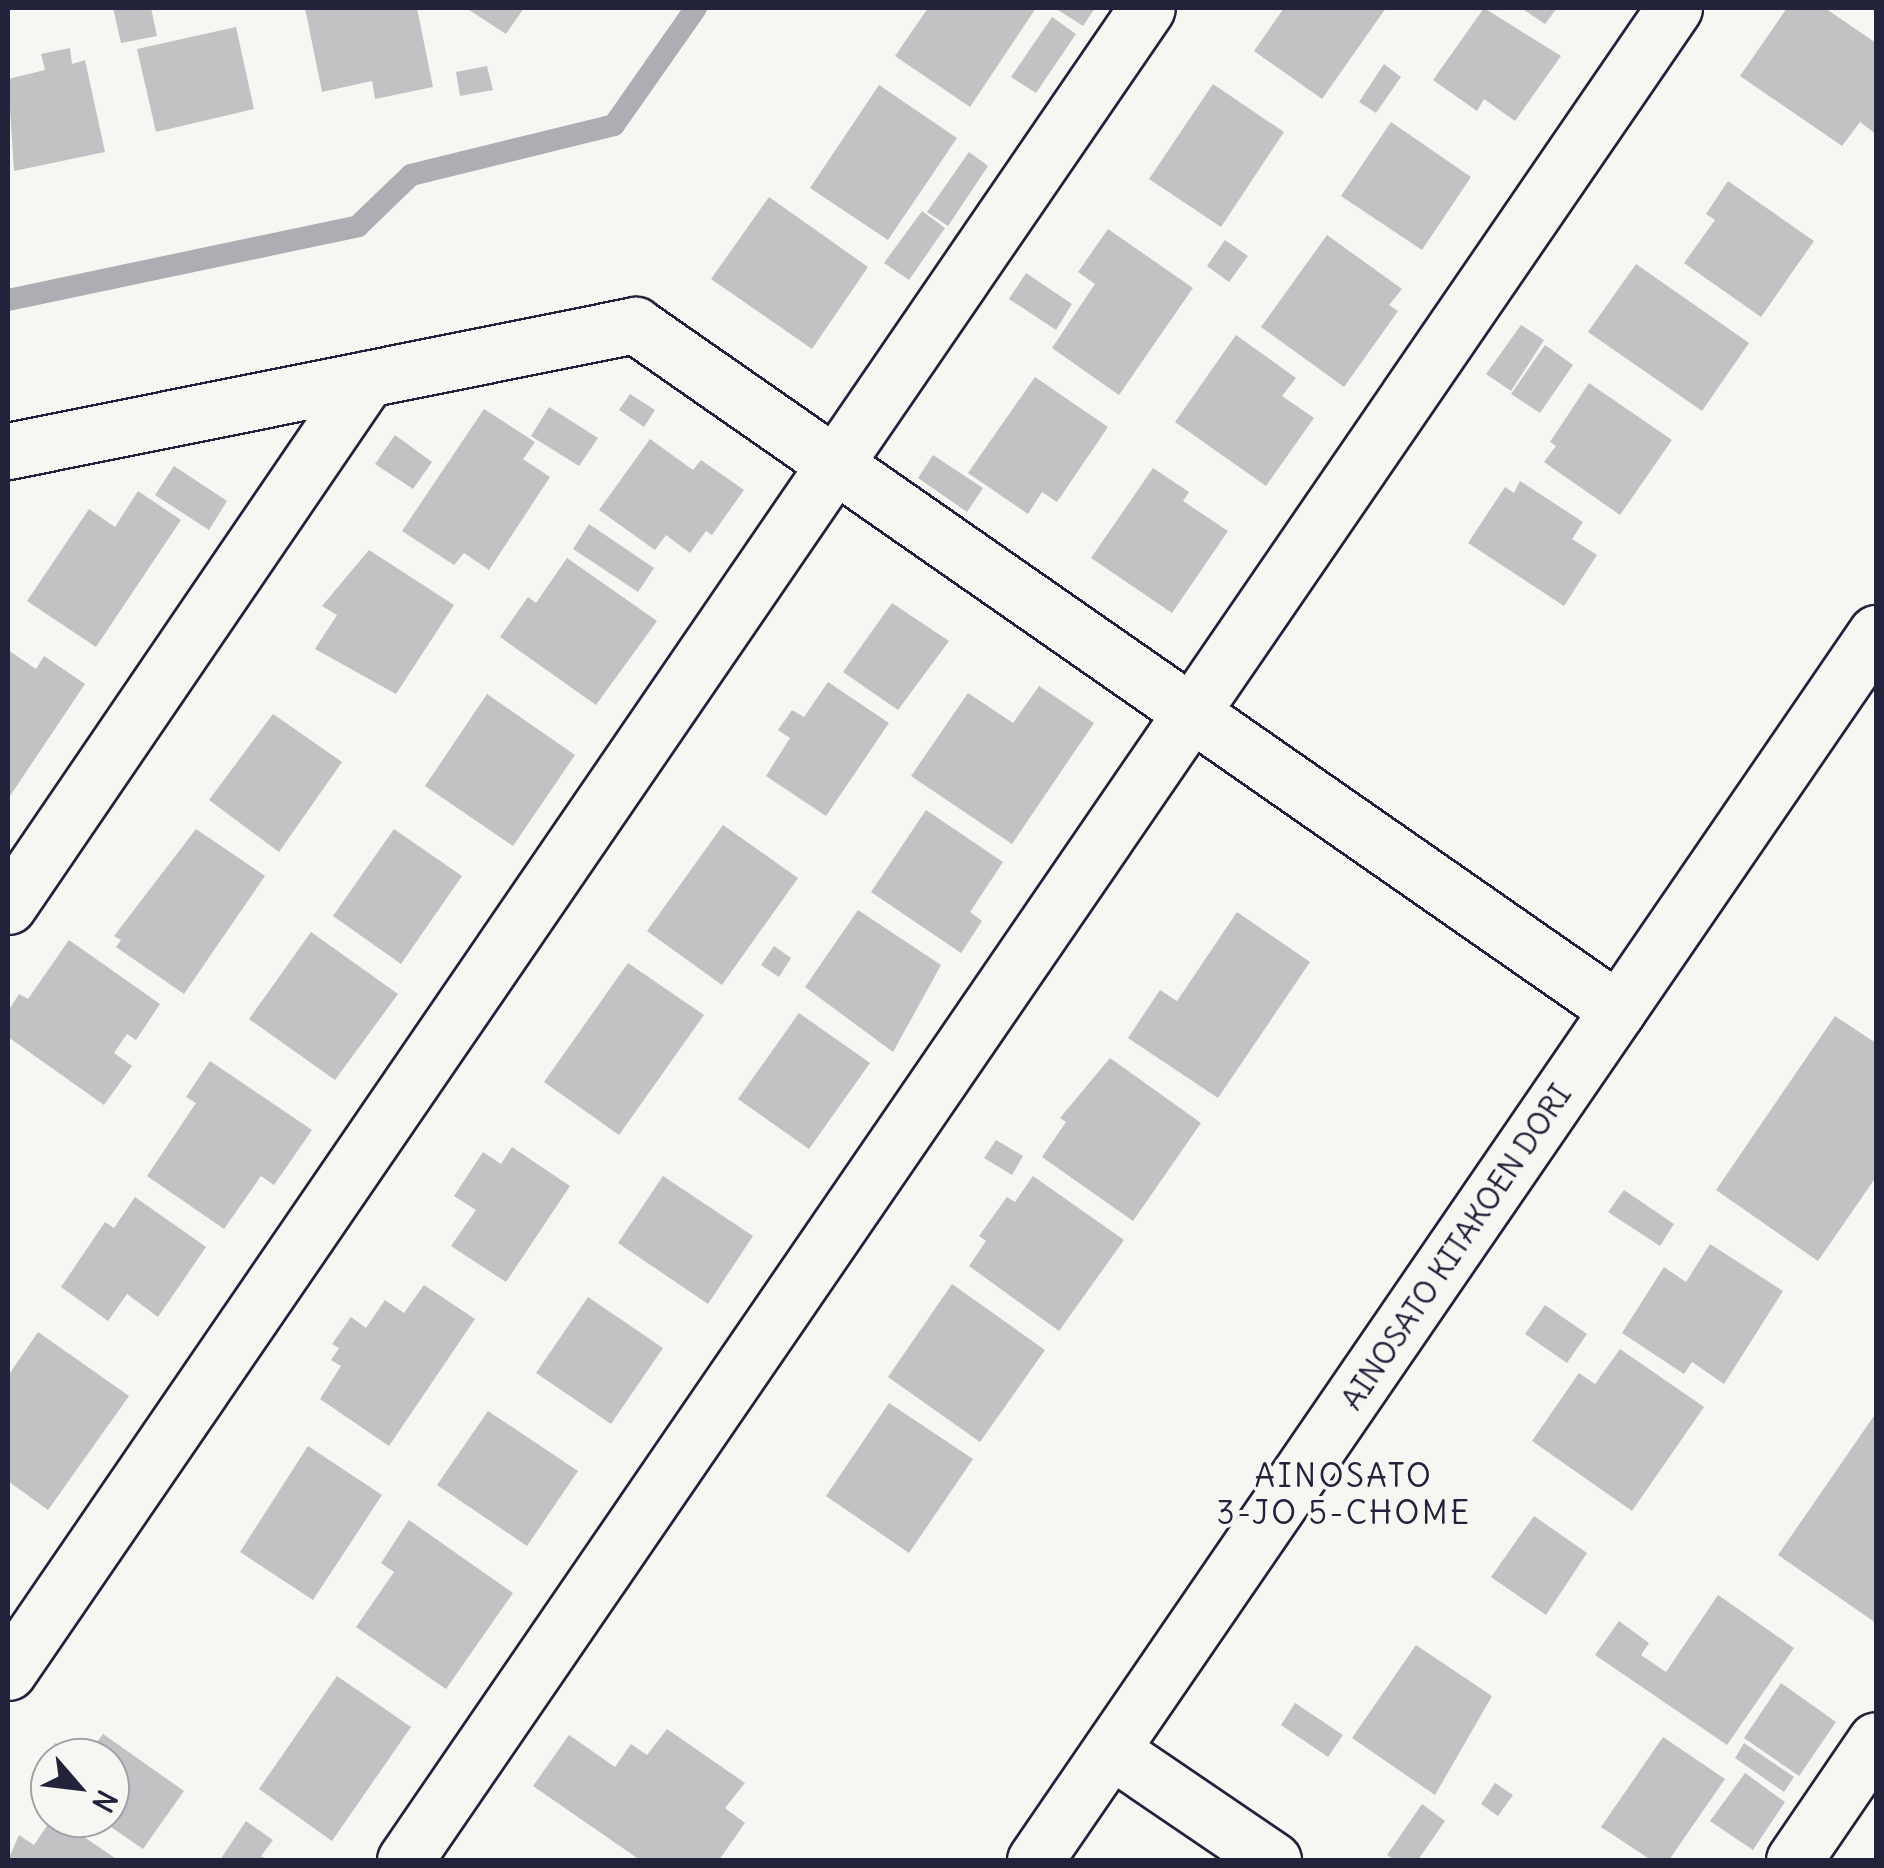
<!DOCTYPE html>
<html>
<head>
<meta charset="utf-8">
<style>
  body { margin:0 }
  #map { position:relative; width:1884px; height:1868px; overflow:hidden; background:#f6f6f2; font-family:Delius,sans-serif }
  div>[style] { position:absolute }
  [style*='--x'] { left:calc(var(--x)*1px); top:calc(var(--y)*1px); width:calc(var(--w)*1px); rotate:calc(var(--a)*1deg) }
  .stream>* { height:22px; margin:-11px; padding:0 11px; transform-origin:11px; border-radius:11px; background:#adadb3 }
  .building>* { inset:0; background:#c2c2c4 }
  .roads { filter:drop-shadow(2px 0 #22223b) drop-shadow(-2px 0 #22223b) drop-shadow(0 2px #22223b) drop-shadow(0 -2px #22223b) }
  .minor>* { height:55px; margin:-27.5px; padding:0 27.5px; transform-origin:27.5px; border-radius:27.5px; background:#f6f6f2 }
  .tertiary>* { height:55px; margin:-27.5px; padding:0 27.5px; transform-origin:27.5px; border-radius:27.5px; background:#f6f6f2 }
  span { translate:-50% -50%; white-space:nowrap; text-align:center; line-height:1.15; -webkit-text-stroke:8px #f6f6f2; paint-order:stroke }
  .street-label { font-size:30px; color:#22223b }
  .neighbourhood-label { font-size:32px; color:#22223b; letter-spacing:2.5px }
  .frame { position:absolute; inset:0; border:10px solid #22223b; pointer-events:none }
  .north { position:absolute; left:30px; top:1738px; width:100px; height:100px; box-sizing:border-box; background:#f6f6f2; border:2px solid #a1a1a9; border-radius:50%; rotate:118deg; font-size:28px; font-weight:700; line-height:40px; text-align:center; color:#22223b }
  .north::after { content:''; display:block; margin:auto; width:35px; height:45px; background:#22223b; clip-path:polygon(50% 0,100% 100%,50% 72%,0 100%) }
</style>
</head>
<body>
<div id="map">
  <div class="stream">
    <i style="--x:8;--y:300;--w:358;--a:-11.9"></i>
    <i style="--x:358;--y:226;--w:74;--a:-43.9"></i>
    <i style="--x:411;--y:175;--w:209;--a:-13.8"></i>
    <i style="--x:614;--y:125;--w:143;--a:-55"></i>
  </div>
  <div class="building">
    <i style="clip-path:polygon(113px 8px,151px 8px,157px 36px,121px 43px)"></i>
    <i style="clip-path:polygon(305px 8px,417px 8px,433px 87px,375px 99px,372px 81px,322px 92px)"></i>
    <i style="clip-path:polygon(466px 8px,524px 8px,506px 34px)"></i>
    <i style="clip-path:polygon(928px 8px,1036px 8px,970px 107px,895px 56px)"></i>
    <i style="clip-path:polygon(1055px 8px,1095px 8px,1083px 26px)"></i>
    <i style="clip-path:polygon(1284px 8px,1386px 8px,1322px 99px,1254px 51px)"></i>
    <i style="clip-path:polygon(1484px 8px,1561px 56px,1515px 121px,1484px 99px,1477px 111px,1433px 80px)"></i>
    <i style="clip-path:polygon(1521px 8px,1557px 8px,1545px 24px)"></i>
    <i style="clip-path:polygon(1787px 8px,1825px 8px,1876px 43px,1876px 134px,1860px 122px,1842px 146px,1740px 76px)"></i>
    <i style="clip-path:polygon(1052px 17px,1076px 34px,1036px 93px,1011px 77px)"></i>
    <i style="clip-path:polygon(236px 27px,254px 109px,156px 132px,137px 49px)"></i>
    <i style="clip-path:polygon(70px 48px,72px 64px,85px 60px,105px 152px,14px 171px,8px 79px,45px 70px,41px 54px)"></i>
    <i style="clip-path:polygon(1384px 64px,1401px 77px,1376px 113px,1359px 102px)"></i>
    <i style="clip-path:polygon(487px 66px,493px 90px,460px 96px,456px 72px)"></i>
    <i style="clip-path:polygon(1213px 84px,1284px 132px,1221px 227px,1149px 179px)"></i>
    <i style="clip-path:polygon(879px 85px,957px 138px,888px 240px,810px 188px)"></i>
    <i style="clip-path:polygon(1391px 122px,1471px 177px,1422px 250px,1341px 196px)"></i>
    <i style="clip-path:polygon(969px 152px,988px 166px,948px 226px,927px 212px)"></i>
    <i style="clip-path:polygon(1728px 181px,1814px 241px,1761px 317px,1684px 263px,1715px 220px,1706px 214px)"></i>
    <i style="clip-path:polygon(769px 197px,868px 267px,812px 349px,711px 279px)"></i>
    <i style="clip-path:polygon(922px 211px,945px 228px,909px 280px,884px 263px)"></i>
    <i style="clip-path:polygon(1108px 229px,1193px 288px,1119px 395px,1052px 348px,1095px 284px,1078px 272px)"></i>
    <i style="clip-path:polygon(1327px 235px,1402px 289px,1389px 305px,1398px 311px,1344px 387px,1261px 327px)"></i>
    <i style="clip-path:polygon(1225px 240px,1248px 256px,1229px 282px,1207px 266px)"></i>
    <i style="clip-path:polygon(1636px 264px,1749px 343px,1702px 411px,1588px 332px)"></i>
    <i style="clip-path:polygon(1026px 273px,1072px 304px,1056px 330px,1009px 299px)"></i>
    <i style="clip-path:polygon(1521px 325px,1544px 340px,1511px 391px,1486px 374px)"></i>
    <i style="clip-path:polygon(1236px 335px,1296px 378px,1282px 396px,1314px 418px,1266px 486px,1175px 422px)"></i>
    <i style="clip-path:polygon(1545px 345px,1573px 365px,1540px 413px,1511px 394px)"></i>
    <i style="clip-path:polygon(1035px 377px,1108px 427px,1057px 502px,1042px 492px,1028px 514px,968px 473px)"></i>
    <i style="clip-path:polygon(1589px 383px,1672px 440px,1620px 515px,1544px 462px,1556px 446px,1550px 442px)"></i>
    <i style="clip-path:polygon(630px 394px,655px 410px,644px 427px,619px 410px)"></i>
    <i style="clip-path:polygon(549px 407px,598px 438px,579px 466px,531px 436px)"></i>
    <i style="clip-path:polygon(484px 409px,535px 442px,523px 459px,550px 477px,489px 570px,464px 553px,454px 565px,402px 531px)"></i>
    <i style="clip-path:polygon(395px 435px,432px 462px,413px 489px,375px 464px)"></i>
    <i style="clip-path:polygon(650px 439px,693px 470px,701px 460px,744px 490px,712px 535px,706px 531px,690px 553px,666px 535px,655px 550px,599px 510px)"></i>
    <i style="clip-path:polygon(933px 455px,983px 488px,967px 512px,918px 478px)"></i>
    <i style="clip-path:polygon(174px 466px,227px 501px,209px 530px,155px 495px)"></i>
    <i style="clip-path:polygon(1153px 468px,1189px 492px,1183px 501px,1228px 531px,1172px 613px,1091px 558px)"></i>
    <i style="clip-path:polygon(1520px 481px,1583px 522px,1572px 539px,1597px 555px,1564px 606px,1468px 543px,1505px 487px,1514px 493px)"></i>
    <i style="clip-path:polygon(138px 491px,181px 520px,96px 647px,27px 601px,89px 509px,115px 527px)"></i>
    <i style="clip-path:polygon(589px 524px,654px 568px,638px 592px,573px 549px)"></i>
    <i style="clip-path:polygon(369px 550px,454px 605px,396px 694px,315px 649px,337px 615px,322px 606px)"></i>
    <i style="clip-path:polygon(567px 558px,657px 621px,596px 705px,500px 637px,528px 597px,536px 603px)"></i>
    <i style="clip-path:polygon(892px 603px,949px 641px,898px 710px,843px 672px)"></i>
    <i style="clip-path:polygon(8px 650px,36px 669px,44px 656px,85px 684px,8px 799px)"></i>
    <i style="clip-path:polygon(828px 682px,889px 723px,826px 816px,766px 776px,790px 738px,778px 730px,792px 710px,804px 717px)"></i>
    <i style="clip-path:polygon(1039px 686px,1094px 723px,1012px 844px,911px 776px,968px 693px,1013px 723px)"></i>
    <i style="clip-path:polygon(487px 694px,575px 755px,513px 846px,425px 786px)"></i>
    <i style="clip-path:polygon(273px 714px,342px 762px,279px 852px,209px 800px)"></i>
    <i style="clip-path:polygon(926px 810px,1003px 862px,970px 912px,982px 921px,961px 953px,871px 892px)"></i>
    <i style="clip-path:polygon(723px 825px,798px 878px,722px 985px,647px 931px)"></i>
    <i style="clip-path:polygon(196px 829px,265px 876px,184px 994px,116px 947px,121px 940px,114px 936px)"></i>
    <i style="clip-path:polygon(394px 829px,462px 876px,401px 964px,333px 916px)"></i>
    <i style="clip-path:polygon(858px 910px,941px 965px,893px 1052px,805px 987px)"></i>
    <i style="clip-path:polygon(1237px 912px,1310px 962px,1218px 1098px,1128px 1038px,1160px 990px,1177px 1001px)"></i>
    <i style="clip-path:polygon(311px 932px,398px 994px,335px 1080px,249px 1019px)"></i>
    <i style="clip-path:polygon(69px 940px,160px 1004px,136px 1040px,127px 1034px,114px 1053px,132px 1066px,104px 1105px,8px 1037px,8px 1011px,19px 994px,28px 999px)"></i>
    <i style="clip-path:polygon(774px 946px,791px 958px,779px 977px,761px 965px)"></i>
    <i style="clip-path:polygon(628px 963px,704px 1015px,619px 1135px,544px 1082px)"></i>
    <i style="clip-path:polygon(799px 1013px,870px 1063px,809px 1149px,738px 1099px)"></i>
    <i style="clip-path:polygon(1835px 1016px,1876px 1043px,1876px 1177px,1818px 1261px,1716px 1190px)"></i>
    <i style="clip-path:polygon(1110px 1058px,1201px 1123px,1133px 1221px,1042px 1157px,1066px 1122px,1060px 1118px)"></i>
    <i style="clip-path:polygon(210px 1061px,312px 1130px,274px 1185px,261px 1176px,224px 1229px,147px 1176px,196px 1103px,186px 1097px)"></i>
    <i style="clip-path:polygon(996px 1140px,1023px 1156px,1012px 1175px,984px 1158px)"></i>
    <i style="clip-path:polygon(512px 1147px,570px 1186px,506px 1282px,451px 1246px,476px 1210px,454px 1196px,483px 1152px,501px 1164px)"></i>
    <i style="clip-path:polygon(663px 1176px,753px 1236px,708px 1304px,618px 1243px)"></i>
    <i style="clip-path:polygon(1033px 1176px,1124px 1240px,1059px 1331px,969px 1266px,986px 1241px,979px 1236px,1007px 1197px,1015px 1202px)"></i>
    <i style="clip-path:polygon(1624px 1190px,1674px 1224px,1660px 1246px,1608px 1212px)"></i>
    <i style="clip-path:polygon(135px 1197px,206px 1247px,158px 1317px,127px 1294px,108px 1321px,61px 1287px,105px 1222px,114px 1228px)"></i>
    <i style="clip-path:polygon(1710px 1244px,1783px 1291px,1724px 1384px,1692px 1362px,1684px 1374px,1622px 1333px,1664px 1267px,1686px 1282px)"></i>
    <i style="clip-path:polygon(952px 1284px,1045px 1350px,980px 1442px,888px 1377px)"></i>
    <i style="clip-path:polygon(424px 1285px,475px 1319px,389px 1446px,320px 1399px,341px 1366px,331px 1360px,339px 1348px,332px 1344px,351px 1317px,366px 1328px,385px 1300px,404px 1313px)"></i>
    <i style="clip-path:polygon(588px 1297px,663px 1348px,611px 1424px,536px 1373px)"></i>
    <i style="clip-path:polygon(1545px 1305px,1587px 1334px,1567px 1363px,1525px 1334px)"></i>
    <i style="clip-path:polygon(38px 1332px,129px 1396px,48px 1510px,8px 1481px,8px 1376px)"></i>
    <i style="clip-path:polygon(1620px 1349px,1704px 1407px,1632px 1511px,1532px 1441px,1579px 1373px,1595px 1384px)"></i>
    <i style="clip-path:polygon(889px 1403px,973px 1459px,909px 1553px,826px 1496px)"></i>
    <i style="clip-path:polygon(488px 1411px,578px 1471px,527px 1546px,437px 1485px)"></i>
    <i style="clip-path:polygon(1876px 1413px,1876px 1623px,1778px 1555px)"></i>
    <i style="clip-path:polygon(308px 1446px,382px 1495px,313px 1600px,240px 1552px)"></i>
    <i style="clip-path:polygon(1534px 1516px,1587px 1553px,1546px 1615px,1491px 1577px)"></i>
    <i style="clip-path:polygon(409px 1520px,513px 1593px,446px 1689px,356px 1627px,394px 1572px,381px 1563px)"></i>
    <i style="clip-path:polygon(1718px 1595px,1794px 1648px,1727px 1745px,1595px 1655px,1619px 1621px,1649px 1643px,1641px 1655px,1666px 1672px)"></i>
    <i style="clip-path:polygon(1416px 1645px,1492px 1696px,1435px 1795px,1352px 1738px)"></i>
    <i style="clip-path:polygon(337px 1676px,411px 1727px,332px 1841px,259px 1789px)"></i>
    <i style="clip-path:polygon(1781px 1683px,1836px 1722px,1799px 1776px,1744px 1738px)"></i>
    <i style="clip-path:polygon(1295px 1703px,1343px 1735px,1328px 1757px,1281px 1725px)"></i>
    <i style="clip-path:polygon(667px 1729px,745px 1783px,725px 1808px,745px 1823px,719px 1860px,640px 1860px,533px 1786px,569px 1735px,615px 1767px,631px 1744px,647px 1755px)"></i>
    <i style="clip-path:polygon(103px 1734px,184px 1791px,143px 1849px,98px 1818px,110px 1818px,110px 1758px,85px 1758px)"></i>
    <i style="clip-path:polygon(1663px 1737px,1725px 1779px,1669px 1860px,1651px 1860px,1601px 1827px)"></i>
    <i style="clip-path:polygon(55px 1743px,77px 1758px,50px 1758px,50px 1784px,35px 1774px)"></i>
    <i style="clip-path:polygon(1744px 1743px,1794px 1777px,1784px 1792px,1735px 1758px)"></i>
    <i style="clip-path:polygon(1745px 1773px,1785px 1802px,1753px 1850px,1710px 1821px)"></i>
    <i style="clip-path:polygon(1495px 1783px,1513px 1795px,1498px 1816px,1481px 1804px)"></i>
    <i style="clip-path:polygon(1422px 1804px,1445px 1821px,1418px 1860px,1395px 1860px,1387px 1855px)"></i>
    <i style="clip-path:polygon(52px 1818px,56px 1818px,118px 1860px,8px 1860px,19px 1835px,34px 1845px)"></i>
    <i style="clip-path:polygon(246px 1821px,273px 1840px,261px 1856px,268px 1860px,220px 1860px)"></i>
  </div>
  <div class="roads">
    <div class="minor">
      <i style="--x:8;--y:451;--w:640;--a:-11.36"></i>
      <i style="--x:635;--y:325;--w:1198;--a:34.87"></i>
      <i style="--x:8;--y:906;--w:638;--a:-55.74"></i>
      <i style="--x:8;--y:1672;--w:2016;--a:-55.61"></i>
      <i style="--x:1111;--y:1750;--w:196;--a:34.2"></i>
      <i style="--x:405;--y:1860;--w:2245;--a:-55.58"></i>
      <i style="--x:1794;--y:1860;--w:145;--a:-55.7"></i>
    </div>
    <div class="tertiary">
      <i style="--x:1035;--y:1860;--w:1488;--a:-55.57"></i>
    </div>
  </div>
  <div class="street-label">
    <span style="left:1456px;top:1247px;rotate:-56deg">AINOSATO KITAKOEN DORI</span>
  </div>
  <div class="neighbourhood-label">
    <span style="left:1344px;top:1495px">AINOSATO<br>3-JO 5-CHOME</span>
  </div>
  <div class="frame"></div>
  <div class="north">N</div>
</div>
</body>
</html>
